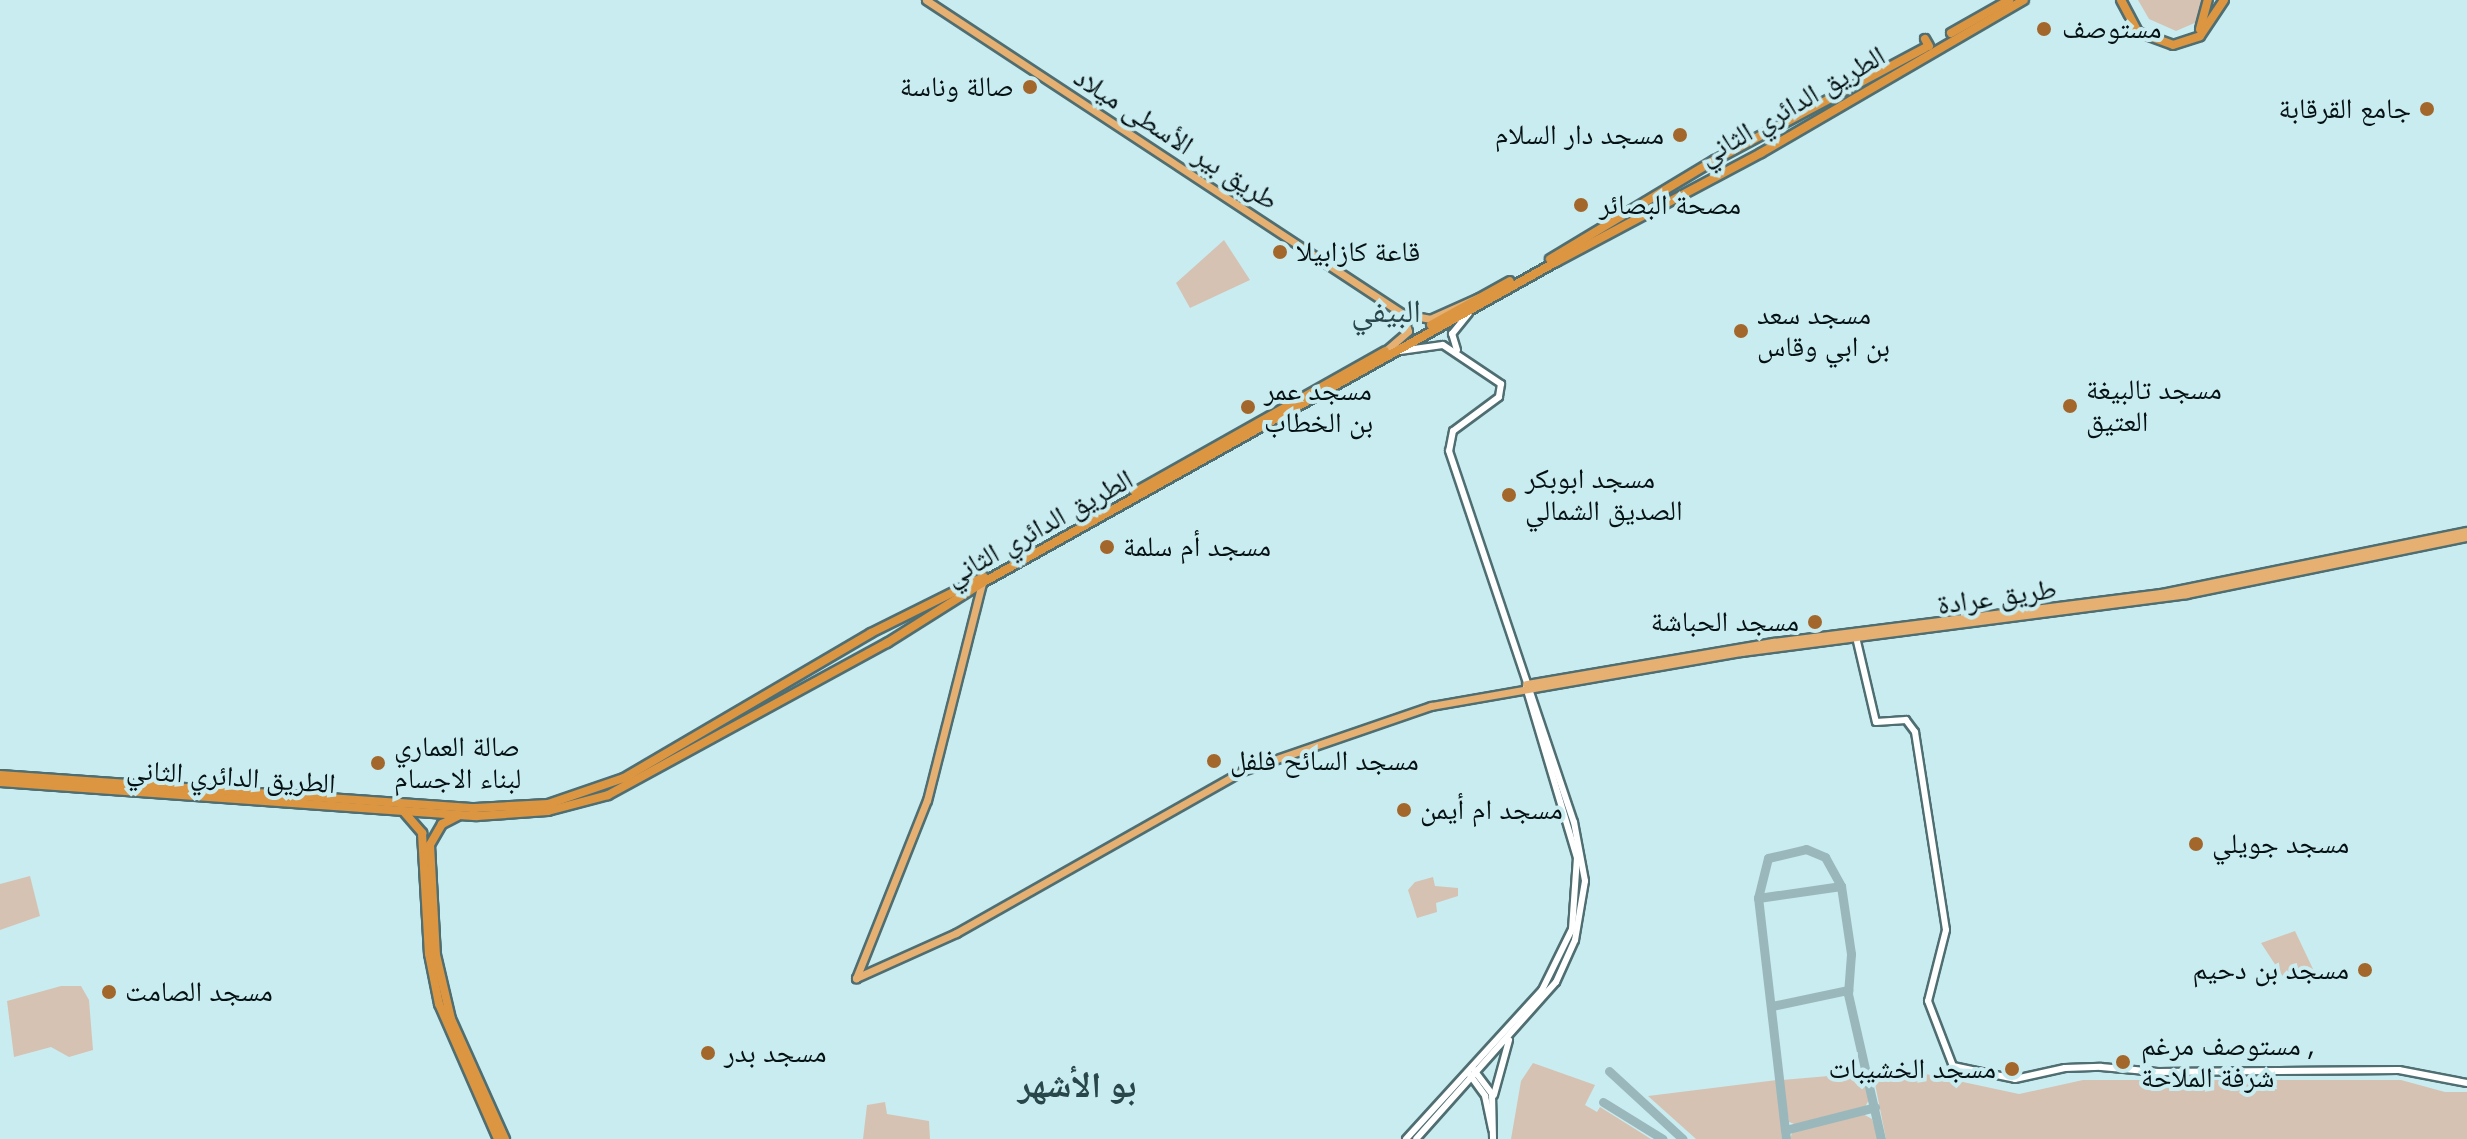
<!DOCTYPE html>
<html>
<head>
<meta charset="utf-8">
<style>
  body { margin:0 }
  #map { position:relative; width:2467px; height:1139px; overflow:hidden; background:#c9ecf1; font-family:Poppins,"Noto Naskh Arabic",sans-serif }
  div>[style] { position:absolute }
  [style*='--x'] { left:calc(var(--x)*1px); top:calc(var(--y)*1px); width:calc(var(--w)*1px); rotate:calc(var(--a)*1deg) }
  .green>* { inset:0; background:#d6c2b2 }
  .taxiway>* { height:9px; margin:-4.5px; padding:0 4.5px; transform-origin:4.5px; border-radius:4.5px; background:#9ab8bc }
  .roads { filter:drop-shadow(2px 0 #4f6e72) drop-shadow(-2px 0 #4f6e72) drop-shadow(0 2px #4f6e72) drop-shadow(0 -2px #4f6e72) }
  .secondary>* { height:6px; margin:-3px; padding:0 3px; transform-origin:3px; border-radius:3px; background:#fff }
  .primary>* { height:7px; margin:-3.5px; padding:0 3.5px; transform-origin:3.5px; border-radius:3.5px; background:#e5b071 }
  .trunk>* { height:8px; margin:-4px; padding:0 4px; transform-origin:4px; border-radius:4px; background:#dc9642 }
  .dots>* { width:22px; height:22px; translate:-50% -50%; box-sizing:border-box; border:4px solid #c9ecf1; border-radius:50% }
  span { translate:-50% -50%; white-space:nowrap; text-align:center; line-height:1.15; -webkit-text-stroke:8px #c9ecf1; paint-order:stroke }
  .poi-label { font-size:28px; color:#051112 }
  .left { translate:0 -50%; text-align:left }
  .right { translate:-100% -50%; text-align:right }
  .street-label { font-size:28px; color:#051112 }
  .quarter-label { font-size:32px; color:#29474b }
  .district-label { font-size:36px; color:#29474b; font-weight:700 }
</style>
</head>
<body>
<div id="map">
  <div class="green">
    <i style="clip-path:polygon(2138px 0,2203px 0,2197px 22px,2176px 31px,2149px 19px)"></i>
    <i style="clip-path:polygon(1224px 240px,1250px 280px,1190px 308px,1176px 283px)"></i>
    <i style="clip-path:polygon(30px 876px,40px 916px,0 930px,0 884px)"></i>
    <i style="clip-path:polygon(1433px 877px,1435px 886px,1458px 888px,1458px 896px,1436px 903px,1437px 912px,1417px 918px,1408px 890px,1415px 882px)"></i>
    <i style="clip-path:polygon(2295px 931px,2313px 969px,2286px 981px,2261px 943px)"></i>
    <i style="clip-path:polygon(61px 986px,81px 986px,89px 1000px,93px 1050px,69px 1057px,51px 1047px,14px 1057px,7px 1001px)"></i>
    <i style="clip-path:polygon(1533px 1063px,1595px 1085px,1585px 1105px,1597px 1112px,1600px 1107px,1651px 1139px,1511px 1139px,1521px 1081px)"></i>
    <i style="clip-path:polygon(1864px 1073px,1870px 1098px,1865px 1107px,1797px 1125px,1789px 1122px,1782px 1080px)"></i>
    <i style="clip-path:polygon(1921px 1073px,2019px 1094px,2083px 1080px,2401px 1080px,2445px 1092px,2467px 1092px,2467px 1139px,1886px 1139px,1873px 1074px)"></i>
    <i style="clip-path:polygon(1777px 1080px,1782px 1139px,1696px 1139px,1648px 1096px)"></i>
    <i style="clip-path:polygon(885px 1102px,887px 1114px,929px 1121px,930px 1139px,863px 1139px,867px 1105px)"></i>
    <i style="clip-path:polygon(1863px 1114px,1872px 1119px,1879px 1139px,1790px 1139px,1792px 1133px)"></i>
  </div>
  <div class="taxiway">
    <i style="--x:1758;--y:898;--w:84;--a:-8.2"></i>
    <i style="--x:1772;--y:1006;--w:78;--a:-11.9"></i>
    <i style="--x:1609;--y:1071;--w:100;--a:42.6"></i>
    <i style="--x:1603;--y:1102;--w:70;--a:31.7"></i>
    <i style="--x:1785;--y:1130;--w:93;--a:-14.3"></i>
    <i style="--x:1786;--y:1139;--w:243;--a:-96.6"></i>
    <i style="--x:1758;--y:898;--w:41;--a:-76"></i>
    <i style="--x:1768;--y:858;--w:39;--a:-13"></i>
    <i style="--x:1806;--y:849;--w:21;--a:23"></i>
    <i style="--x:1825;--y:857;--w:33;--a:61"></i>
    <i style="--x:1841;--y:886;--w:69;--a:81.6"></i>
    <i style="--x:1851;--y:954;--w:40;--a:94.3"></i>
    <i style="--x:1848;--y:994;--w:149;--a:77.2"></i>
  </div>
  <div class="roads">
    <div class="secondary">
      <i style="--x:1457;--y:350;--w:17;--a:-107"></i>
      <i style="--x:1452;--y:334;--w:27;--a:-51"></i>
      <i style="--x:1400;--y:351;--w:43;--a:-7.9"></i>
      <i style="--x:1443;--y:345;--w:70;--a:33.9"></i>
      <i style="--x:1501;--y:384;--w:13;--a:99"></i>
      <i style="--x:1499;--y:397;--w:57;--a:143.5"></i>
      <i style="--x:1453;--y:431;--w:20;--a:101"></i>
      <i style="--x:1449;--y:451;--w:391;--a:71.4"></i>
      <i style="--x:1574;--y:822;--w:60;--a:79.4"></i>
      <i style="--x:1585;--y:881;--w:60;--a:99.6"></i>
      <i style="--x:1575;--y:940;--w:46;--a:114.3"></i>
      <i style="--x:1556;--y:982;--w:210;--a:131.7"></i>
      <i style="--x:1856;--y:637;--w:87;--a:76.8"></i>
      <i style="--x:1876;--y:722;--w:30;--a:-4"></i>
      <i style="--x:1906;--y:720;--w:15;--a:53"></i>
      <i style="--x:1915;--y:732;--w:200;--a:81.1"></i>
      <i style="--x:1946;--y:930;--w:73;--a:104.2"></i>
      <i style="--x:1928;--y:1001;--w:70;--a:69"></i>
      <i style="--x:1953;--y:1066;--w:63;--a:11.8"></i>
      <i style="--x:2015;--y:1079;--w:51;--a:-12.4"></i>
      <i style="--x:2065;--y:1068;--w:36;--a:-2"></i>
      <i style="--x:2101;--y:1067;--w:57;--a:5"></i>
      <i style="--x:2158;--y:1072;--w:241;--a:-0.5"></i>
      <i style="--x:2399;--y:1070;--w:69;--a:10.8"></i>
      <i style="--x:1474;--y:1070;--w:30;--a:53"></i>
      <i style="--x:1492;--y:1094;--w:45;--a:88.7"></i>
      <i style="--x:1470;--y:1075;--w:26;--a:54"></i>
      <i style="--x:1485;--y:1096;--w:34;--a:78"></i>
      <i style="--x:1494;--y:1095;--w:57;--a:-74.7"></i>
      <i style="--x:1406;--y:1139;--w:202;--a:-47.6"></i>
      <i style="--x:1542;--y:990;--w:68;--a:-63.8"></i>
      <i style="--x:1572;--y:929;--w:71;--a:-86"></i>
      <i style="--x:1577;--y:858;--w:178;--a:-106.6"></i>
    </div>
    <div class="primary">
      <i style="--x:926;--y:0;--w:571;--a:33.36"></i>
      <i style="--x:1403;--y:314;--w:27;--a:10"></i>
      <i style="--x:1430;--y:319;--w:54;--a:-24.2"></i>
      <i style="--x:1383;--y:353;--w:33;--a:-41"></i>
      <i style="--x:1408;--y:331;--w:18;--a:-106"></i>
      <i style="--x:982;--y:583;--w:224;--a:104.2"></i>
      <i style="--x:927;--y:800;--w:192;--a:111.7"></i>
      <i style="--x:856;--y:978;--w:110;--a:-24.2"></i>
      <i style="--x:956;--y:933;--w:329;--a:-29.5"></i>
      <i style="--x:1242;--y:771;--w:200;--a:-19"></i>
      <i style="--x:1431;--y:706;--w:315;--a:-9.9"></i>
      <i style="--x:1741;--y:652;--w:449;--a:-7.4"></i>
      <i style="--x:2186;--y:594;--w:287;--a:-11.5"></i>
      <i style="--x:1526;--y:684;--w:251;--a:-9.7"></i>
      <i style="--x:1773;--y:642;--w:391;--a:-7.2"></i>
      <i style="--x:2161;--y:593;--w:312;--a:-11.5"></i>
    </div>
    <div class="trunk">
      <i style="--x:2121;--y:0;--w:36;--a:62"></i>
      <i style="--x:2138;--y:32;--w:37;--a:20"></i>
      <i style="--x:2173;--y:45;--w:28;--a:-18"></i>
      <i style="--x:2200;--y:36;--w:43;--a:-56.3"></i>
      <i style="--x:2200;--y:29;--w:30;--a:-75"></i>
      <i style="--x:1951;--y:33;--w:67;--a:-29.6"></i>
      <i style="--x:1925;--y:39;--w:8;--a:60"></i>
      <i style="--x:1550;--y:259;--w:192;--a:-31"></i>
      <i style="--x:1715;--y:160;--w:238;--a:-28.1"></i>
      <i style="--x:1431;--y:325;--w:90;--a:-29.1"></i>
      <i style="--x:1135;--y:492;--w:287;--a:-29.4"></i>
      <i style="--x:0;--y:775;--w:476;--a:4"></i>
      <i style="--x:475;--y:808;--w:73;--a:-3.1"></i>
      <i style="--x:548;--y:804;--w:80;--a:-18.9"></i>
      <i style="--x:624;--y:778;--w:286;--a:-30.4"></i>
      <i style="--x:871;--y:633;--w:126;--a:-26.4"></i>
      <i style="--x:0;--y:782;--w:478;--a:4.1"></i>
      <i style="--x:477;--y:816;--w:71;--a:-4"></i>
      <i style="--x:548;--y:811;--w:62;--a:-14.9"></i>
      <i style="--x:608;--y:795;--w:318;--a:-28.6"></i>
      <i style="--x:887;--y:643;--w:112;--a:-32.3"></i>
      <i style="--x:982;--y:583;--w:658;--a:-29.22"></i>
      <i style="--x:1556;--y:262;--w:232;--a:-28"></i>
      <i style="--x:1761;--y:153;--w:304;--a:-30.2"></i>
      <i style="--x:404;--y:812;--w:28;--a:49"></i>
      <i style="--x:422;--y:833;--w:121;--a:86.7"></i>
      <i style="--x:429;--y:954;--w:51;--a:78.7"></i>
      <i style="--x:439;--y:1004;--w:147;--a:66.4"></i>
      <i style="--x:458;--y:816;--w:18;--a:153"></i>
      <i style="--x:442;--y:824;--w:24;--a:120"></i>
      <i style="--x:430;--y:845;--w:110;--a:86.9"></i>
      <i style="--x:436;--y:955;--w:66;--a:76.8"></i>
      <i style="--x:451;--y:1019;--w:132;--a:65.8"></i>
    </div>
  </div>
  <div class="dots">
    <i style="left:2044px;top:29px;background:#a4672b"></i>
    <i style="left:1030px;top:87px;background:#a4672b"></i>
    <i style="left:2427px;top:109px;background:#a4672b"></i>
    <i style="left:1680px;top:135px;background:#a4672b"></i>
    <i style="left:1581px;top:205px;background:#a4672b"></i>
    <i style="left:1280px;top:252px;background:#a4672b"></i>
    <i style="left:1741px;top:331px;background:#a4672b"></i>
    <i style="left:2070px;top:406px;background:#a4672b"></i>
    <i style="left:1248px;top:407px;background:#a4672b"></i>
    <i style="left:1509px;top:495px;background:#a4672b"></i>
    <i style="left:1107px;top:547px;background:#a4672b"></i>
    <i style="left:1815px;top:622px;background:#a4672b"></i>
    <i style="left:1214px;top:761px;background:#a4672b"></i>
    <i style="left:378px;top:763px;background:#a4672b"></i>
    <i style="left:1404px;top:810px;background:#a4672b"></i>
    <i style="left:2196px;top:844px;background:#a4672b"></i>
    <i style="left:2365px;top:970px;background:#a4672b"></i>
    <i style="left:109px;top:992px;background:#a4672b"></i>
    <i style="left:708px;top:1053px;background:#a4672b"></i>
    <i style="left:2123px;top:1062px;background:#a4672b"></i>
    <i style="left:2012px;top:1069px;background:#a4672b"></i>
  </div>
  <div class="poi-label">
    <span class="left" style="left:2062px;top:29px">مستوصف</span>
    <span class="right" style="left:1014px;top:87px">صالة وناسة</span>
    <span class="right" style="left:2411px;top:109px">جامع القرقابة</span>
    <span class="right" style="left:1664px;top:135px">مسجد دار السلام</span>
    <span class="left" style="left:1599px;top:205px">مصحة البصائر</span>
    <span class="left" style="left:1296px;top:252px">قاعة كازابيلا</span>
    <span class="left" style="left:1757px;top:331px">مسجد سعد<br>بن ابي وقاس</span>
    <span class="left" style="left:2086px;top:406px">مسجد تالبيغة<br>العتيق</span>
    <span class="left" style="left:1264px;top:407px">مسجد عمر<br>بن الخطاب</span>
    <span class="left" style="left:1525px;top:495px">مسجد ابوبكر<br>الصديق الشمالي</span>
    <span class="left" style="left:1123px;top:547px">مسجد أم سلمة</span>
    <span class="right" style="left:1799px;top:622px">مسجد الحباشة</span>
    <span class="left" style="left:394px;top:763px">صالة العماري<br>لبناء الاجسام</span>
    <span class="left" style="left:1230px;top:761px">مسجد السائح فلفل</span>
    <span class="left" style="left:1420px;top:810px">مسجد ام أيمن</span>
    <span class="left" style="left:2212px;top:844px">مسجد جويلي</span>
    <span class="right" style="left:2349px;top:970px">مسجد بن دحيم</span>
    <span class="left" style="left:125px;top:992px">مسجد الصامت</span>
    <span class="left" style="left:2141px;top:1062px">مستوصف مرغم ,<br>شرفة الملاحة</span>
    <span class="left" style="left:724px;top:1053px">مسجد بدر</span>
    <span class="right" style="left:1996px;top:1069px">مسجد الخشيبات</span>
  </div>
  <div class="street-label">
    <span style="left:1792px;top:106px;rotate:-30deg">الطريق الدائري الثاني</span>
    <span style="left:1176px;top:139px;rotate:33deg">طريق بير الأسطى ميلاد</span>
    <span style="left:1039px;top:528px;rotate:-29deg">الطريق الدائري الثاني</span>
    <span style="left:1997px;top:597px;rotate:-8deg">طريق عرادة</span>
    <span style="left:231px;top:777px;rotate:4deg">الطريق الدائري الثاني</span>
  </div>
  <div class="quarter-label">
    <span style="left:1386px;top:311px">البيفي</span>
  </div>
  <div class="district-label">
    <span style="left:1077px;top:1085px">بو الأشهر</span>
  </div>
</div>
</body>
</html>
